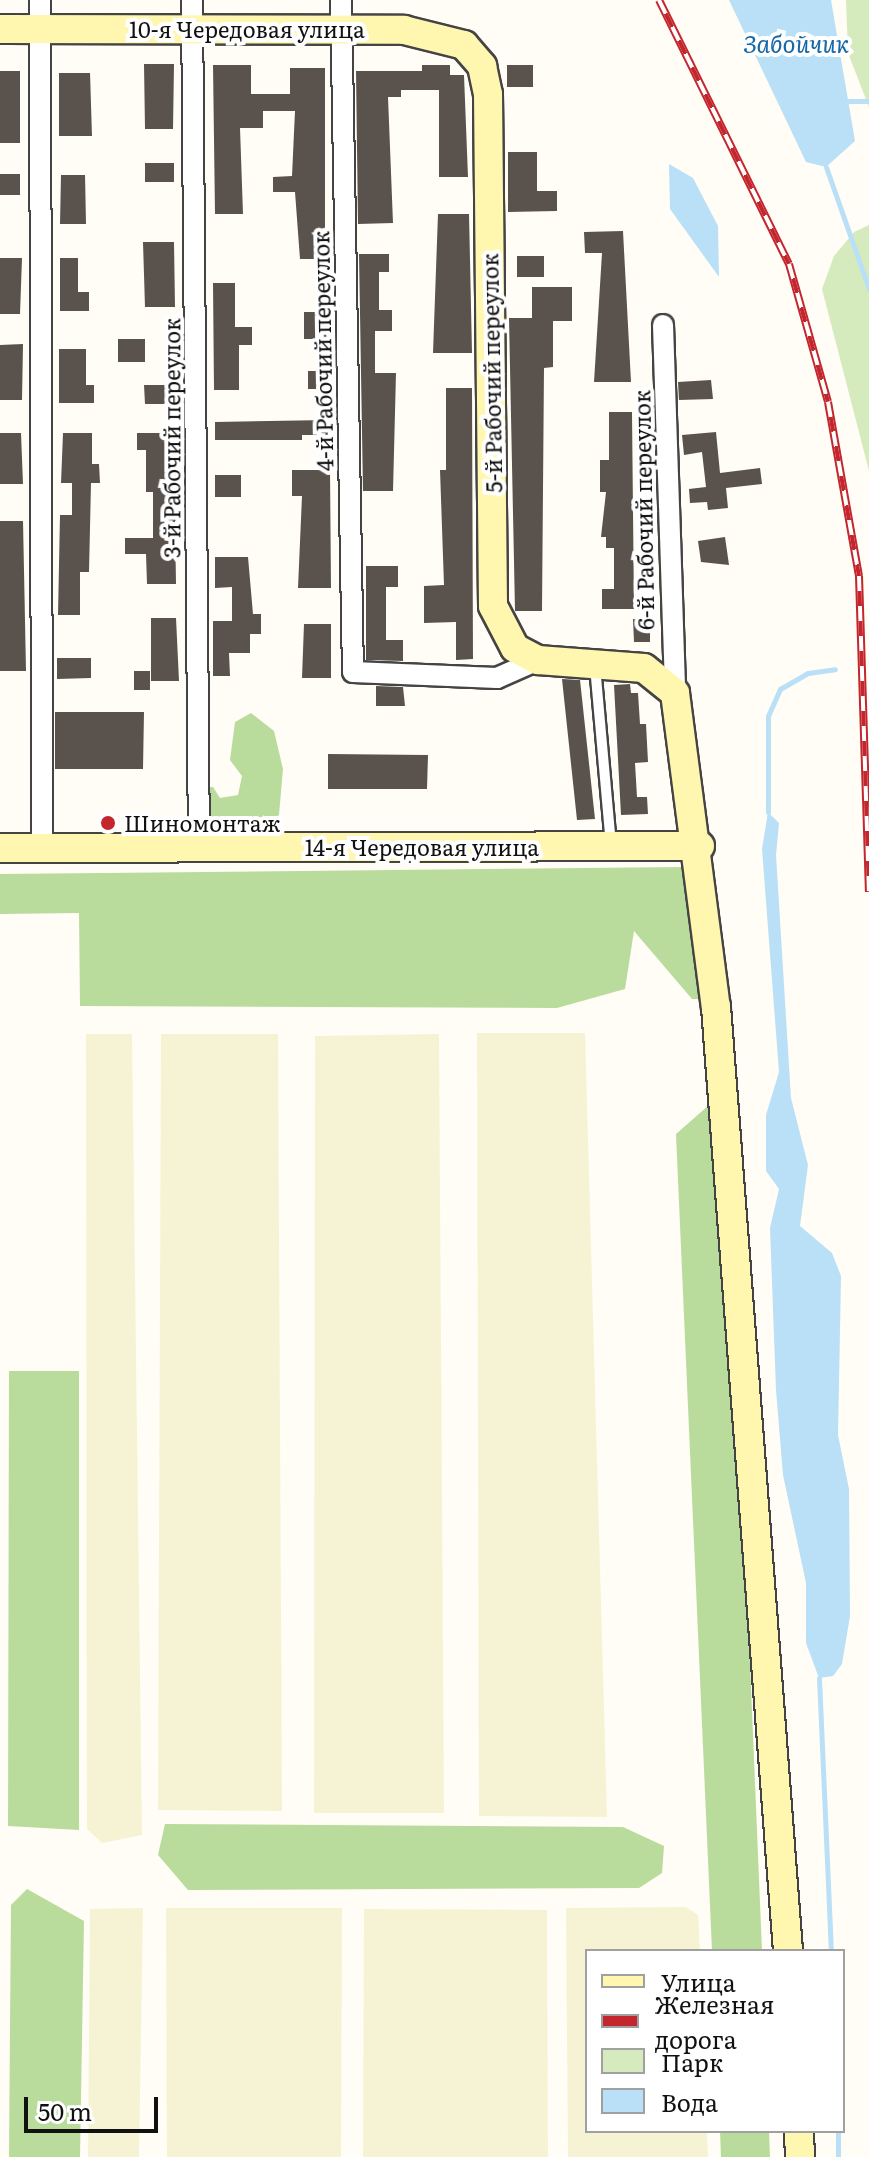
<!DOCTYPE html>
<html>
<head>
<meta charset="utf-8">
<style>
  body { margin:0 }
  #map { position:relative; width:869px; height:2157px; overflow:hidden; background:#fffdf5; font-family:Literata,serif }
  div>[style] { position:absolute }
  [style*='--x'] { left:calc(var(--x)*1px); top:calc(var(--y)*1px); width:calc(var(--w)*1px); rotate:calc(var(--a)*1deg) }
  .farmland>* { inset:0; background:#f6f3d4 }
  .green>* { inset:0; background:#d5ebbd }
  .forest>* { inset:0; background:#b9dc9c }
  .water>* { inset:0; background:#b9e0f7 }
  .stream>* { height:5px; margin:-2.5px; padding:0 2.5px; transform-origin:2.5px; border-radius:2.5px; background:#b9e0f7 }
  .building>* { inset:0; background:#5a524d }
  .roads { filter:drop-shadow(2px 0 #444) drop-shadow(-2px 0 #444) drop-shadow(0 2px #444) drop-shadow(0 -2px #444) }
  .lane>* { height:10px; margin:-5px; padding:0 5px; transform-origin:5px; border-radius:5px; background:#fff }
  .street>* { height:20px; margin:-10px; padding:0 10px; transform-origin:10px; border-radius:10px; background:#fff }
  .secondary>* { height:28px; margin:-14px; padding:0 14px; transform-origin:14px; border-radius:14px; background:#fff6b0 }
  .rail>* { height:8px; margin-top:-4px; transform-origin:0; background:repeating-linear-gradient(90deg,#fff 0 15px,#c4262e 0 30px); box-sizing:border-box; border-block:2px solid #c4262e }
  .dots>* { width:22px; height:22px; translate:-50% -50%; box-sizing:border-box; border:4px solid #fff; border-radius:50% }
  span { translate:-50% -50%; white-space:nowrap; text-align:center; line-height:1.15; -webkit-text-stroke:8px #fff; paint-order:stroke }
  .street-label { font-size:22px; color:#111 }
  .poi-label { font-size:22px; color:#111 }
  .left { translate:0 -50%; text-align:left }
  .water-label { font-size:24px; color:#1768a6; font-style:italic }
  .legend { position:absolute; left:585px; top:1949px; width:260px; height:184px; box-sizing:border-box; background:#fff; border:2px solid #a0a0a0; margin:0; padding:10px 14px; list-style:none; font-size:24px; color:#111 }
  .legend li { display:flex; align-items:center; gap:16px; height:40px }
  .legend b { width:40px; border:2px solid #a0a0a0 }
  .scale { position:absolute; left:24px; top:2097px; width:134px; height:36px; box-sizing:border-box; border:4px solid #111; border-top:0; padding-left:10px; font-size:24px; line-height:28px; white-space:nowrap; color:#111; -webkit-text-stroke:6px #fff; paint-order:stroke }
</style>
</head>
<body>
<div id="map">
  <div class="farmland">
    <i style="clip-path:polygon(477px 1033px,585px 1033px,607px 1817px,479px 1816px)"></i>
    <i style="clip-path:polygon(86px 1034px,132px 1034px,142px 1835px,102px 1843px,87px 1829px)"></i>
    <i style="clip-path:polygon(161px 1034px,278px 1034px,282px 1811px,158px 1810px)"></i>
    <i style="clip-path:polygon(439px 1034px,444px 1813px,314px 1813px,315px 1036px)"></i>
    <i style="clip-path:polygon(686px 1907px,698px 1915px,700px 1951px,587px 1951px,587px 2131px,707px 2131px,708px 2157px,568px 2157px,566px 1908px)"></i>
    <i style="clip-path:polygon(143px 1908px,139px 2157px,88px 2157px,90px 1909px)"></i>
    <i style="clip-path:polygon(166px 1908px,342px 1908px,341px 2157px,167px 2157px)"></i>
    <i style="clip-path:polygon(364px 1909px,547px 1910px,548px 2157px,363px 2157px)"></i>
  </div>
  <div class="green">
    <i style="clip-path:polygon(846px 0,869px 0,869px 107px,848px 53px)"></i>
    <i style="clip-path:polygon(869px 225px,869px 471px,822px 289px,834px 256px,854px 232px)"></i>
  </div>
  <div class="forest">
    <i style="clip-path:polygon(251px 713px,274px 731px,283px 769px,279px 815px,268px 830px,218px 830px,203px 816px,204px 787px,213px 787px,220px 798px,238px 795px,242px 776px,230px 760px,235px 722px)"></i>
    <i style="clip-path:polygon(683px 867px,703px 999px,692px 999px,634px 931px,625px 989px,557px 1008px,80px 1006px,79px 913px,0 914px,0 874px)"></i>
    <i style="clip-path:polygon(709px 1105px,750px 1663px,762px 1951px,712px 1951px,676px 1134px)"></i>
    <i style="clip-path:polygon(9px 1371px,79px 1371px,79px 1830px,8px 1826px)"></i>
    <i style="clip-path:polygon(165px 1824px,623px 1827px,664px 1846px,662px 1873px,639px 1888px,188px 1890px,158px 1855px)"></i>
    <i style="clip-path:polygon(27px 1889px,84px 1921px,80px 2157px,9px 2157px,11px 1905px)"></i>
    <i style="clip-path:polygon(720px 2131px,769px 2131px,770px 2157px,721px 2157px)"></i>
  </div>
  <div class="water">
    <i style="clip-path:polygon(729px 0,831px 0,855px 141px,826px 167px,806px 162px)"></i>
    <i style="clip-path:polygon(669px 164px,693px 178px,718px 226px,719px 277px,670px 209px)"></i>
    <i style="clip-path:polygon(768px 812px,779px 823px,776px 855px,791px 1098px,808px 1165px,800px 1226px,832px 1253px,841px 1276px,838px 1435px,849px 1489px,850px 1616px,842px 1664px,833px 1676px,819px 1678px,806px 1643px,806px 1583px,783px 1475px,776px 1390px,770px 1228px,779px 1189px,766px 1171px,766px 1115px,779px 1072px,762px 849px)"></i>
  </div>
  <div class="stream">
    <i style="--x:849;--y:101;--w:20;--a:0"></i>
    <i style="--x:826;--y:167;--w:129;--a:70.6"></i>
    <i style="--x:768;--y:812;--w:96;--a:-90"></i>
    <i style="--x:768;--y:716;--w:30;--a:-66"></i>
    <i style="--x:780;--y:689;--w:32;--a:-30"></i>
    <i style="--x:808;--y:673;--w:27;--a:-8"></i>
    <i style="--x:819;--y:1678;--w:273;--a:87.5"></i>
    <i style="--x:838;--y:2131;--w:26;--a:90"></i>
  </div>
  <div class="building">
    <i style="clip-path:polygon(144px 64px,174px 64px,173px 129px,145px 129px)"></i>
    <i style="clip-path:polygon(213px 65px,251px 65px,251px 94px,290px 94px,290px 68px,325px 68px,325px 259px,300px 259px,295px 192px,273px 192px,273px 177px,292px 176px,295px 111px,263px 111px,263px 128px,240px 128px,243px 214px,215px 214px)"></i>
    <i style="clip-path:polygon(422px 65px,450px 65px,450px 75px,464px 75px,468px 177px,439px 177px,439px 90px,401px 90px,401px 97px,388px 97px,393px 223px,358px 224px,356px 71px,422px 71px)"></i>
    <i style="clip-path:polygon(507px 65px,533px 65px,533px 87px,507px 87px)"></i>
    <i style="clip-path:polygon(0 71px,20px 71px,20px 143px,0 143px)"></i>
    <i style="clip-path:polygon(59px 73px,90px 73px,92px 136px,59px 136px)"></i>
    <i style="clip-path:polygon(508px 152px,537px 152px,537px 191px,557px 191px,557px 211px,508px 212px)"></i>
    <i style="clip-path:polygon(145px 163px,174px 163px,174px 182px,145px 182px)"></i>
    <i style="clip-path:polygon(0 174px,20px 174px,20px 195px,0 195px)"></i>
    <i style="clip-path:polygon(61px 175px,85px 175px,86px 224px,60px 224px)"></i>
    <i style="clip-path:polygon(438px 214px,469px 214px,472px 353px,433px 353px)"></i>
    <i style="clip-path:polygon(623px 231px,631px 382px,594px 382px,602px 253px,585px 253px,584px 232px)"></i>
    <i style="clip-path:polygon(143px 242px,174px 242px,175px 307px,145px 307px)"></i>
    <i style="clip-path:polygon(359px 254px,389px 254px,389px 272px,379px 272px,379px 310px,392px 310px,392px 331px,375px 331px,375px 373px,396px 373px,393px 491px,363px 491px)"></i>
    <i style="clip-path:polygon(517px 256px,544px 256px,544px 277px,517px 277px)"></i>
    <i style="clip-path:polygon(0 258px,22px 258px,20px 314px,0 314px)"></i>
    <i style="clip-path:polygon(60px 258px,78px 258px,78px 292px,89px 292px,89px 311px,60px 311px)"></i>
    <i style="clip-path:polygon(213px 283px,235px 283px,235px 327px,252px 327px,252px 345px,239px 345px,239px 390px,214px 390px)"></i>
    <i style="clip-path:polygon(532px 287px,572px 287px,572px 321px,553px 321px,553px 367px,544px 368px,542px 611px,515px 611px,509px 318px,532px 318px)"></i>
    <i style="clip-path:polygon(304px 312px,328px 312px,328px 339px,304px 339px)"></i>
    <i style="clip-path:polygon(118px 339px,145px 339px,145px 362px,118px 362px)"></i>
    <i style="clip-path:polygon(23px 344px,22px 400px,0 400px,0 345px)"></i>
    <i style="clip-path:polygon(59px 349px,86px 349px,86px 385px,94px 385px,94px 403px,59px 403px)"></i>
    <i style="clip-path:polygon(308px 371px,328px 371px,328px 389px,308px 389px)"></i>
    <i style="clip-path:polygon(711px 380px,713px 399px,679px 400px,678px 382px)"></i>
    <i style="clip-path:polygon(144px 385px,174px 385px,174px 404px,145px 404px)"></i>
    <i style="clip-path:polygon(446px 388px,472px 388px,473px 659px,456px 660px,456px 622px,424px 623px,424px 586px,444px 585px,440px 470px,446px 470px)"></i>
    <i style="clip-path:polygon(609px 412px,632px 412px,634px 609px,602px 609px,602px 589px,614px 589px,614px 548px,606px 548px,606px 537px,601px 537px,606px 492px,600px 492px,600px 460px,609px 460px)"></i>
    <i style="clip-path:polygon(328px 420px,328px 435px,302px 435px,302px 440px,215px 440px,215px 422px)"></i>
    <i style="clip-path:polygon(716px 432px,720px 473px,760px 468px,762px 484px,726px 488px,728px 508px,708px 510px,707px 502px,690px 503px,689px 489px,706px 487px,702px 452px,684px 455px,682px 435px)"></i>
    <i style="clip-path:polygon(0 433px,21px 433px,23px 484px,0 484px)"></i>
    <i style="clip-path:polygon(63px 433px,92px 433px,92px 464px,99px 464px,100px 483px,91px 483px,89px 572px,80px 572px,80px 615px,58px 615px,60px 515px,72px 515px,72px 483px,61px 483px)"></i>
    <i style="clip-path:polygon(137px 433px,174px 433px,171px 507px,182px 507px,182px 521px,175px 521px,176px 584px,147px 584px,146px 554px,125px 554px,125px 538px,153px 538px,153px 492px,146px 492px,146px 450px,137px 450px)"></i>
    <i style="clip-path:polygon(292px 470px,330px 470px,331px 588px,298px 588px,302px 496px,292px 496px)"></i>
    <i style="clip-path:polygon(215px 475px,241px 475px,241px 497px,215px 497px)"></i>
    <i style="clip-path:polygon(0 521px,23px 521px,26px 671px,0 671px)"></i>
    <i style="clip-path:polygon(725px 537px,729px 565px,701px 562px,698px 541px)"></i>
    <i style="clip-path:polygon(215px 557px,248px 557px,253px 614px,261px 614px,261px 634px,250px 634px,250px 653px,229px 653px,230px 676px,213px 676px,213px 621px,232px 621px,232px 587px,215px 588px)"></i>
    <i style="clip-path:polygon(366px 566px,398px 566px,398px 587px,386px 587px,386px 640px,403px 640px,403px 661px,366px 660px)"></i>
    <i style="clip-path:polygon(151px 618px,176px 618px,179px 681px,151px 681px)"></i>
    <i style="clip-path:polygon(633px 619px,650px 619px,650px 642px,634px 642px)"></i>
    <i style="clip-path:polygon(304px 624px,331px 624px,331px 678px,302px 678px)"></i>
    <i style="clip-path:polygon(57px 658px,91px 658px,91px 678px,57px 679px)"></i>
    <i style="clip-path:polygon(134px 671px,150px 671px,150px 690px,134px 690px)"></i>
    <i style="clip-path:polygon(562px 679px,580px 680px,595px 819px,577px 820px)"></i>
    <i style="clip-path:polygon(630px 684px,631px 693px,638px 693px,640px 724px,646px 724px,648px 762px,635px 763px,637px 797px,647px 797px,648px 814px,621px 815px,614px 685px)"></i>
    <i style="clip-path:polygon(376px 686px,403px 687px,405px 706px,376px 706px)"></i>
    <i style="clip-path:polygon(55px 712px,144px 712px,143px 769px,55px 769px)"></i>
    <i style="clip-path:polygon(328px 754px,428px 755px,427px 789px,328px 789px)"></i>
  </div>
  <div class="roads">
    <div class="lane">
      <i style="--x:595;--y:666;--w:181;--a:84.9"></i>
    </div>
    <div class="street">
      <i style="--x:40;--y:0;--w:847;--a:89.86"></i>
      <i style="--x:192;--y:0;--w:847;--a:89.53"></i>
      <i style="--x:341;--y:0;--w:672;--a:88.98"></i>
      <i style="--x:353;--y:672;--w:144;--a:2.4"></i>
      <i style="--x:497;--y:678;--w:45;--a:-23.7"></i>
      <i style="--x:663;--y:325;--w:368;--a:88.1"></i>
    </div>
    <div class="secondary">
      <i style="--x:0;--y:29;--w:404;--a:0.1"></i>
      <i style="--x:404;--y:30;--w:62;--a:14"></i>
      <i style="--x:464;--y:45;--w:28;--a:49"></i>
      <i style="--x:482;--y:66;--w:29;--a:78"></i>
      <i style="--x:488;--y:94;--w:512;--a:89.44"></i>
      <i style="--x:493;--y:606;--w:47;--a:62.4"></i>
      <i style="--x:515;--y:648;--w:26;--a:28"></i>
      <i style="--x:538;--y:660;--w:106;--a:4.3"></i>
      <i style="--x:644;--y:668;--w:40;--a:39"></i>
      <i style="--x:675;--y:693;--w:317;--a:82.6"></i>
      <i style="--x:716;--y:1007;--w:947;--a:85.64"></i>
      <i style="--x:0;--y:848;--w:700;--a:-0.16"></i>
      <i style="--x:799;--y:2131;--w:26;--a:88"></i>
    </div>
  </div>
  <div class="rail">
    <i style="--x:659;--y:0;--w:294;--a:63.8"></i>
    <i style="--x:789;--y:264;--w:143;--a:74.2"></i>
    <i style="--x:828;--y:402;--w:177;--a:79.9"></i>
    <i style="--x:859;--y:576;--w:316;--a:88.2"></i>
  </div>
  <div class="dots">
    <i style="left:108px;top:823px;background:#c4262e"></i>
  </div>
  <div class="street-label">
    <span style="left:247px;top:29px">10-я Чередовая улица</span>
    <span style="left:322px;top:351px;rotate:-91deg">4-й Рабочий переулок</span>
    <span style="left:491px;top:373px;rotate:-91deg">5-й Рабочий переулок</span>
    <span style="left:171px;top:438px;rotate:-90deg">3-й Рабочий переулок</span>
    <span style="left:643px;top:510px;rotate:-91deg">6-й Рабочий переулок</span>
    <span style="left:422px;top:847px">14-я Чередовая улица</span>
  </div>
  <div class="poi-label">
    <span class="left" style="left:124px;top:823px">Шиномонтаж</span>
  </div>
  <div class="water-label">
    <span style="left:796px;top:43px">Забойчик</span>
  </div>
  <ul class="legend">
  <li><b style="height:10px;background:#fff6b0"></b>Улица</li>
  <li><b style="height:10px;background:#c4262e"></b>Железная дорога</li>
  <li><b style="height:22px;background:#d5ebbd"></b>Парк</li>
  <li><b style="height:22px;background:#b9e0f7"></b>Вода</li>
  </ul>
  <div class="scale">50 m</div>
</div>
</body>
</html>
